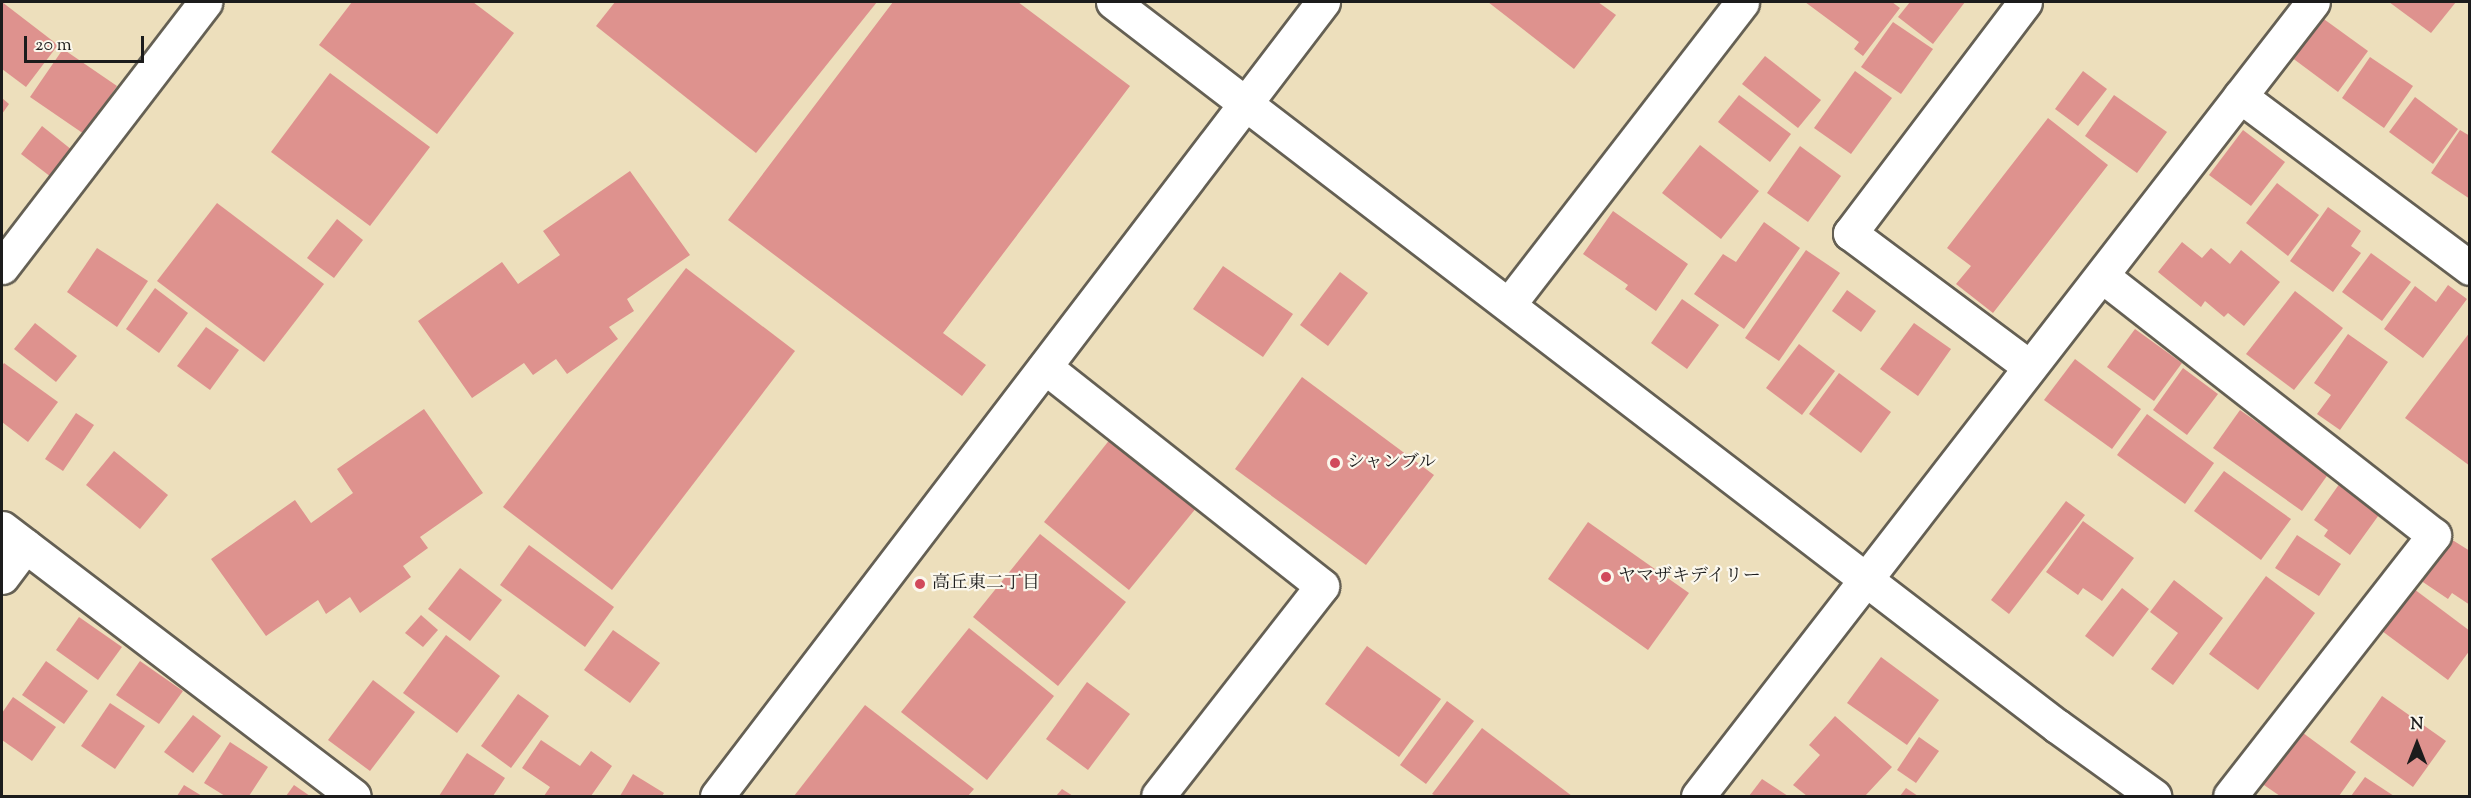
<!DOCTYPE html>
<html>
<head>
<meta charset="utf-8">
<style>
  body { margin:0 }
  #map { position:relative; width:2471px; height:798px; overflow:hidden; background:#eddfbc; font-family:"Sorts Mill Goudy","Noto Serif JP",serif }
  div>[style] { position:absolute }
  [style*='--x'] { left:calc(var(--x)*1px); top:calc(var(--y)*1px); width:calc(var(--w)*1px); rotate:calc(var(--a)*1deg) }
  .building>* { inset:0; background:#de928e }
  .roads { filter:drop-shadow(2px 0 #656054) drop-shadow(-2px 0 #656054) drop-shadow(0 2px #656054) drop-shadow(0 -2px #656054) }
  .minor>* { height:33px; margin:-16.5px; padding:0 16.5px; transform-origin:16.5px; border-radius:16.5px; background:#fff }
  .tertiary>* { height:33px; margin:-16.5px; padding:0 16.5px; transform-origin:16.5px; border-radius:16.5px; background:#fff }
  .dots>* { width:16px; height:16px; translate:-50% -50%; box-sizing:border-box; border:3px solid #fbf7ec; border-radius:50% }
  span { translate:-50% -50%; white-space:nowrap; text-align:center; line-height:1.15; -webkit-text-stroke:4.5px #fbf7ec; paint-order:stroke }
  .poi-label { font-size:18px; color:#1c1c1c }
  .left { translate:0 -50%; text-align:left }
  .frame { position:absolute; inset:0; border:3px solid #1c1c1c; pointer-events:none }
  .north { position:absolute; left:2387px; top:714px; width:60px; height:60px; -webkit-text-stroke:4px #fbf7ec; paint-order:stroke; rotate:0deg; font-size:16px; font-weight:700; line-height:24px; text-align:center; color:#1c1c1c }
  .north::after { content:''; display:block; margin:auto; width:21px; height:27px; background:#1c1c1c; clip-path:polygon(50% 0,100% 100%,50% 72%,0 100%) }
  .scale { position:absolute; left:24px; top:36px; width:120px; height:27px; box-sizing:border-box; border:3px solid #1c1c1c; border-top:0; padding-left:8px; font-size:18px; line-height:21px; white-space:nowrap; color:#1c1c1c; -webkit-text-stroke:4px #fbf7ec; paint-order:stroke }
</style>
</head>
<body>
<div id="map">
  <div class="building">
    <i style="clip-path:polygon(2px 2px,58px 45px,26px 87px,2px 69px)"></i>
    <i style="clip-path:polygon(352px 2px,473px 2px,514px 33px,437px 134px,319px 45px)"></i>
    <i style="clip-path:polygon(615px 2px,877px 2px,756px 153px,596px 26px)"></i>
    <i style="clip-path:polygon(893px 2px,1018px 2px,1130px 86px,943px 333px,986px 365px,962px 396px,728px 220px)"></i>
    <i style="clip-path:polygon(1488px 2px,1598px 2px,1616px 15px,1574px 69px)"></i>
    <i style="clip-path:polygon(1805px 2px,1892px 2px,1900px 8px,1863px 56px,1854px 49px,1859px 42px)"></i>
    <i style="clip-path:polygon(1910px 2px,1965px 2px,1933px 44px,1898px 17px)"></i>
    <i style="clip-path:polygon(2389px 2px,2456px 2px,2431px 33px)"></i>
    <i style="clip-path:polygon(2321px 17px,2368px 51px,2338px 92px,2291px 57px)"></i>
    <i style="clip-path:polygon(1893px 22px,1933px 49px,1901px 94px,1861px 67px)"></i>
    <i style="clip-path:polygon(63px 49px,117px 86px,84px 134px,30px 97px)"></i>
    <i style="clip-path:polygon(1765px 56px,1821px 100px,1798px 128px,1742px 84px)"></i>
    <i style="clip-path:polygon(2370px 57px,2413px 86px,2384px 128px,2342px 98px)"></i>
    <i style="clip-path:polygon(1855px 71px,1892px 98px,1851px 154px,1814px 128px)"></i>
    <i style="clip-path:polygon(2083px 71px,2107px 89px,2078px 126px,2055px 109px)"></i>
    <i style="clip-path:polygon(330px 73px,430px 147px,370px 226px,271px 152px)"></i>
    <i style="clip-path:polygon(1739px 95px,1791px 134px,1770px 162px,1718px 122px)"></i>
    <i style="clip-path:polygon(2114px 95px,2167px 132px,2137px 173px,2085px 136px)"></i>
    <i style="clip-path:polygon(2415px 97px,2458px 129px,2433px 164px,2389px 132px)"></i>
    <i style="clip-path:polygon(2px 98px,9px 104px,2px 114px)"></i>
    <i style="clip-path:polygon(2048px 118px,2108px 165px,1993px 313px,1956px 284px,1971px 266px,1947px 248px)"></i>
    <i style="clip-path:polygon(42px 126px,72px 150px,51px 177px,21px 154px)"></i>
    <i style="clip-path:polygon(2243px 130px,2285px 162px,2251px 206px,2209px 175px)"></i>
    <i style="clip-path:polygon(2460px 130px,2470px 136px,2470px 199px,2431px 173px)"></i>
    <i style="clip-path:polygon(1700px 145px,1759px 191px,1721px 239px,1662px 193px)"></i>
    <i style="clip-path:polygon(1800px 146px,1841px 176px,1808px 222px,1767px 193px)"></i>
    <i style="clip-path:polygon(630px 171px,690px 255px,627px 299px,634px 311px,609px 327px,618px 339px,567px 374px,556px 359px,533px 375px,524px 363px,472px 398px,418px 321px,502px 262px,518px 284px,560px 255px,543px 231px)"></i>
    <i style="clip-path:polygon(2277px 183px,2319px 215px,2288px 256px,2246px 223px)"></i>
    <i style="clip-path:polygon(217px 203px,324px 284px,264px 362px,157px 281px)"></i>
    <i style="clip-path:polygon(2328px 207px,2361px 231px,2351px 246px,2361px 253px,2333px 292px,2290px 261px)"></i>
    <i style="clip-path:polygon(1613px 211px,1688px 264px,1656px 311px,1625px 289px,1628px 285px,1583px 254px)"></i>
    <i style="clip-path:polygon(337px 219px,363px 240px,334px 278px,307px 258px)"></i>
    <i style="clip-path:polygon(1764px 222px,1800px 248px,1744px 329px,1694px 294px,1723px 254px,1736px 262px)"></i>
    <i style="clip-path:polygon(2182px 242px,2202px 258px,2211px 248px,2230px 264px,2241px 250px,2280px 282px,2244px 326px,2228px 313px,2224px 317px,2205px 301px,2201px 307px,2158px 272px)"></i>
    <i style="clip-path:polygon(97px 248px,148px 281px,117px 327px,67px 292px)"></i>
    <i style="clip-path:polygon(1806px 250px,1840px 273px,1779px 361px,1745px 338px)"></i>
    <i style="clip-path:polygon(2371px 253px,2411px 282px,2382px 321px,2342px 292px)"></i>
    <i style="clip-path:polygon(1223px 266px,1293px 314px,1263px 357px,1193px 309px)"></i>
    <i style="clip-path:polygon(686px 268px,795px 351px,612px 590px,503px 507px)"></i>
    <i style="clip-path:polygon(1340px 272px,1368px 293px,1328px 346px,1300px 325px)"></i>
    <i style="clip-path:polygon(2448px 285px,2467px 299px,2423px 358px,2384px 329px,2415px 286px,2436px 302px)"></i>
    <i style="clip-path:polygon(155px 288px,188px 313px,159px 353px,126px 329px)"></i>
    <i style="clip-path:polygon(1847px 290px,1876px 311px,1861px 332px,1832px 311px)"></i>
    <i style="clip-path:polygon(2295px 291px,2343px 328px,2294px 390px,2246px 354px)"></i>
    <i style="clip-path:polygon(1682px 299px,1719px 325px,1687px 369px,1651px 343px)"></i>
    <i style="clip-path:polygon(35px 323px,77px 356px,56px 382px,14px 349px)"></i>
    <i style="clip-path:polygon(1914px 323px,1951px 349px,1918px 396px,1880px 369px)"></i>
    <i style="clip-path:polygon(206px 327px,239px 350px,210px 390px,177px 366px)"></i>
    <i style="clip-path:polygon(2135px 329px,2182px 363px,2154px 401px,2107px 367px)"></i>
    <i style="clip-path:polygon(2470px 332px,2470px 466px,2405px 418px)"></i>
    <i style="clip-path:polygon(2348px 334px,2388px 362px,2340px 430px,2317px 414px,2331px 395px,2314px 383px)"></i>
    <i style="clip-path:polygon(1799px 344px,1835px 371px,1802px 415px,1766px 388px)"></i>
    <i style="clip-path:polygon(2075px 359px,2141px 409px,2112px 449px,2044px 400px)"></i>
    <i style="clip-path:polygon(4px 363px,58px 402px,28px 442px,2px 422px,2px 366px)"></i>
    <i style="clip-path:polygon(2183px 368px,2218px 394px,2187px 435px,2153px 410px)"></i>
    <i style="clip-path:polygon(1839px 373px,1891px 412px,1861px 453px,1809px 414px)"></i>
    <i style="clip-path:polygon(1302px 377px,1434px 475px,1366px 565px,1235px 469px)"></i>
    <i style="clip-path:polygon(424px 409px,483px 493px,420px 537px,428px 548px,403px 566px,411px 577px,360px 613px,350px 597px,326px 614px,318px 600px,266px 636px,211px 559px,295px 500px,311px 523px,353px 493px,337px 469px)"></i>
    <i style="clip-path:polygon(2240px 410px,2329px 473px,2302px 511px,2213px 448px)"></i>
    <i style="clip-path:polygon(76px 413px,94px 425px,63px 471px,45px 459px)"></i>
    <i style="clip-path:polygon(2147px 414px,2214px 463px,2185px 504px,2117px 455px)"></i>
    <i style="clip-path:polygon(1111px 438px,1197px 507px,1129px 590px,1044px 522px)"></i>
    <i style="clip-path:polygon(114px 451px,168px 495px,140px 529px,86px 485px)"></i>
    <i style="clip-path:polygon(2224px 471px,2291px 519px,2261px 560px,2194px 511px)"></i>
    <i style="clip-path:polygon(2340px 483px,2381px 512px,2350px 555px,2324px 536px,2328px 530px,2314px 520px)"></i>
    <i style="clip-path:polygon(2066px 501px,2085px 515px,2009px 614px,1991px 600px)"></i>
    <i style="clip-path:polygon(2083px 521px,2134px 558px,2102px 601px,2083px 588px,2078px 595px,2046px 572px)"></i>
    <i style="clip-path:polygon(1588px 522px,1689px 593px,1648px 650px,1548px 579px)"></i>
    <i style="clip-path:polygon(1040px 534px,1126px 602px,1058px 686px,973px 617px)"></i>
    <i style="clip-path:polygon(2297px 535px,2341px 564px,2319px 596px,2275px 568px)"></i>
    <i style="clip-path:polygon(2446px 536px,2470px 551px,2470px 605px,2452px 593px,2448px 599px,2417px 578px)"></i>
    <i style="clip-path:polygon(529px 545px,614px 607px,585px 647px,500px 585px)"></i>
    <i style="clip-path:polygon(460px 568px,502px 600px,470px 641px,428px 609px)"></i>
    <i style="clip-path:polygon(2266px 576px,2315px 613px,2258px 690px,2209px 654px)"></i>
    <i style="clip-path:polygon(2174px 580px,2223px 618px,2173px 685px,2151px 669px,2178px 633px,2150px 612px)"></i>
    <i style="clip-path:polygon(2122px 588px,2149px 609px,2113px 657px,2085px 636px)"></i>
    <i style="clip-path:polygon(2414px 589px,2470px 631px,2470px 650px,2448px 680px,2382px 631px)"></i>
    <i style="clip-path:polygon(421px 615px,438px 630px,423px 647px,405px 633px)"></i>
    <i style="clip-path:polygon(79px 617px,122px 647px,98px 680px,56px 650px)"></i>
    <i style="clip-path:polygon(969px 628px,1054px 696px,987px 780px,901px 712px)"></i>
    <i style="clip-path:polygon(613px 630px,660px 663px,630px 703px,584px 670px)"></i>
    <i style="clip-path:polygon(446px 635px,500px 676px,457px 733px,403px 693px)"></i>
    <i style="clip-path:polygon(1367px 646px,1441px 699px,1399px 757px,1325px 704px)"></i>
    <i style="clip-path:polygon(1881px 657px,1939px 700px,1907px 745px,1847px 703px)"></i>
    <i style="clip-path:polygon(46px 661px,88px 691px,64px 724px,22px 695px)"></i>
    <i style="clip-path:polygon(140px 661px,183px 691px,159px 724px,116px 695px)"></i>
    <i style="clip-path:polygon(373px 680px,415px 712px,370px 771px,328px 740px)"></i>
    <i style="clip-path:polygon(1087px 682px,1130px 714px,1088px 770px,1046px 739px)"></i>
    <i style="clip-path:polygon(518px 694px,549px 716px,511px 768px,481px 746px)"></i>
    <i style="clip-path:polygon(2382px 696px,2446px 741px,2413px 787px,2350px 742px)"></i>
    <i style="clip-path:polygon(13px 697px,56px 727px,32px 761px,2px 740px,2px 713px)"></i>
    <i style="clip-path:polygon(1447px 701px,1474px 721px,1426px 784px,1400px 765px)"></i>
    <i style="clip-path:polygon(110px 703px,145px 726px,115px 769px,81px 746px)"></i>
    <i style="clip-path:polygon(865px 705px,974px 789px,968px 796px,794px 796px)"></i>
    <i style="clip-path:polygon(193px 715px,221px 736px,193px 773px,164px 752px)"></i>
    <i style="clip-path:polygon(1835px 716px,1892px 767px,1865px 796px,1807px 796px,1793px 785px,1820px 755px,1809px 745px)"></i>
    <i style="clip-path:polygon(1482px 728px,1572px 796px,1436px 796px,1432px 794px)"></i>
    <i style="clip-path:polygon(2299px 730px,2356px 772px,2339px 796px,2280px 796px,2261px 783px)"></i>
    <i style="clip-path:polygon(1919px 737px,1939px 751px,1916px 783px,1897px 770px)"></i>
    <i style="clip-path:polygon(541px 740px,580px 766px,591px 751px,612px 766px,591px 796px,544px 796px,550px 787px,522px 768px)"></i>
    <i style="clip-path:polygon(230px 742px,268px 767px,249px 796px,225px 796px,204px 783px)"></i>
    <i style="clip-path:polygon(467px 753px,505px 778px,493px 796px,439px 796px)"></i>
    <i style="clip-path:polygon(633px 774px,664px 793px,662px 796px,620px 796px)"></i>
    <i style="clip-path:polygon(2365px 777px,2394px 796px,2351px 796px)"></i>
    <i style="clip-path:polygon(1762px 779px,1788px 796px,1749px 796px)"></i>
    <i style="clip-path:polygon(184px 785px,202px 796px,177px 796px)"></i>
    <i style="clip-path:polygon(294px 785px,310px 796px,286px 796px)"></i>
    <i style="clip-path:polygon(1906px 788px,1918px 796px,1900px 796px)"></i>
    <i style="clip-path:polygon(1062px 789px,1073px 796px,1056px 796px)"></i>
  </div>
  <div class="roads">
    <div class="minor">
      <i style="--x:2025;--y:2;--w:290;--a:127.1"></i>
      <i style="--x:1850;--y:233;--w:224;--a:36.7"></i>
      <i style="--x:2240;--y:96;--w:287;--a:36.8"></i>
      <i style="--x:2;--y:267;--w:334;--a:-52.5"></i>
      <i style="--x:2102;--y:276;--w:421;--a:38"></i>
      <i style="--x:2434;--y:535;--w:331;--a:128"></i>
      <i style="--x:1509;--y:304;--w:381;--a:-52.3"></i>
      <i style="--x:1045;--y:367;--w:353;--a:38.3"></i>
      <i style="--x:1322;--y:586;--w:266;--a:128"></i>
      <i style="--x:2;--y:577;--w:39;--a:-53"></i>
    </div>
    <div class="tertiary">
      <i style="--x:1113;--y:2;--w:1190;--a:37.49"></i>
      <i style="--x:2057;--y:726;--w:120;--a:35.8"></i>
      <i style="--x:2;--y:528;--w:442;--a:37.3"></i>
      <i style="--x:717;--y:796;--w:999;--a:-52.65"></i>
      <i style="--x:1698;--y:796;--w:1004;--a:-52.24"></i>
    </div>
  </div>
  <div class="dots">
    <i style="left:1335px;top:463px;background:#d1495b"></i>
    <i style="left:1606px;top:577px;background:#d1495b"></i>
    <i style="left:920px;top:584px;background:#d1495b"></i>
  </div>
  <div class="poi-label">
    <span class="left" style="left:1347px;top:463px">シャンブル</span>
    <span class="left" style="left:1618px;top:577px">ヤマザキデイリー</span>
    <span class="left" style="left:932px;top:584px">高丘東二丁目</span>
  </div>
  <div class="frame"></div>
  <div class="north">N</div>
  <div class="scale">20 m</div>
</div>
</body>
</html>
